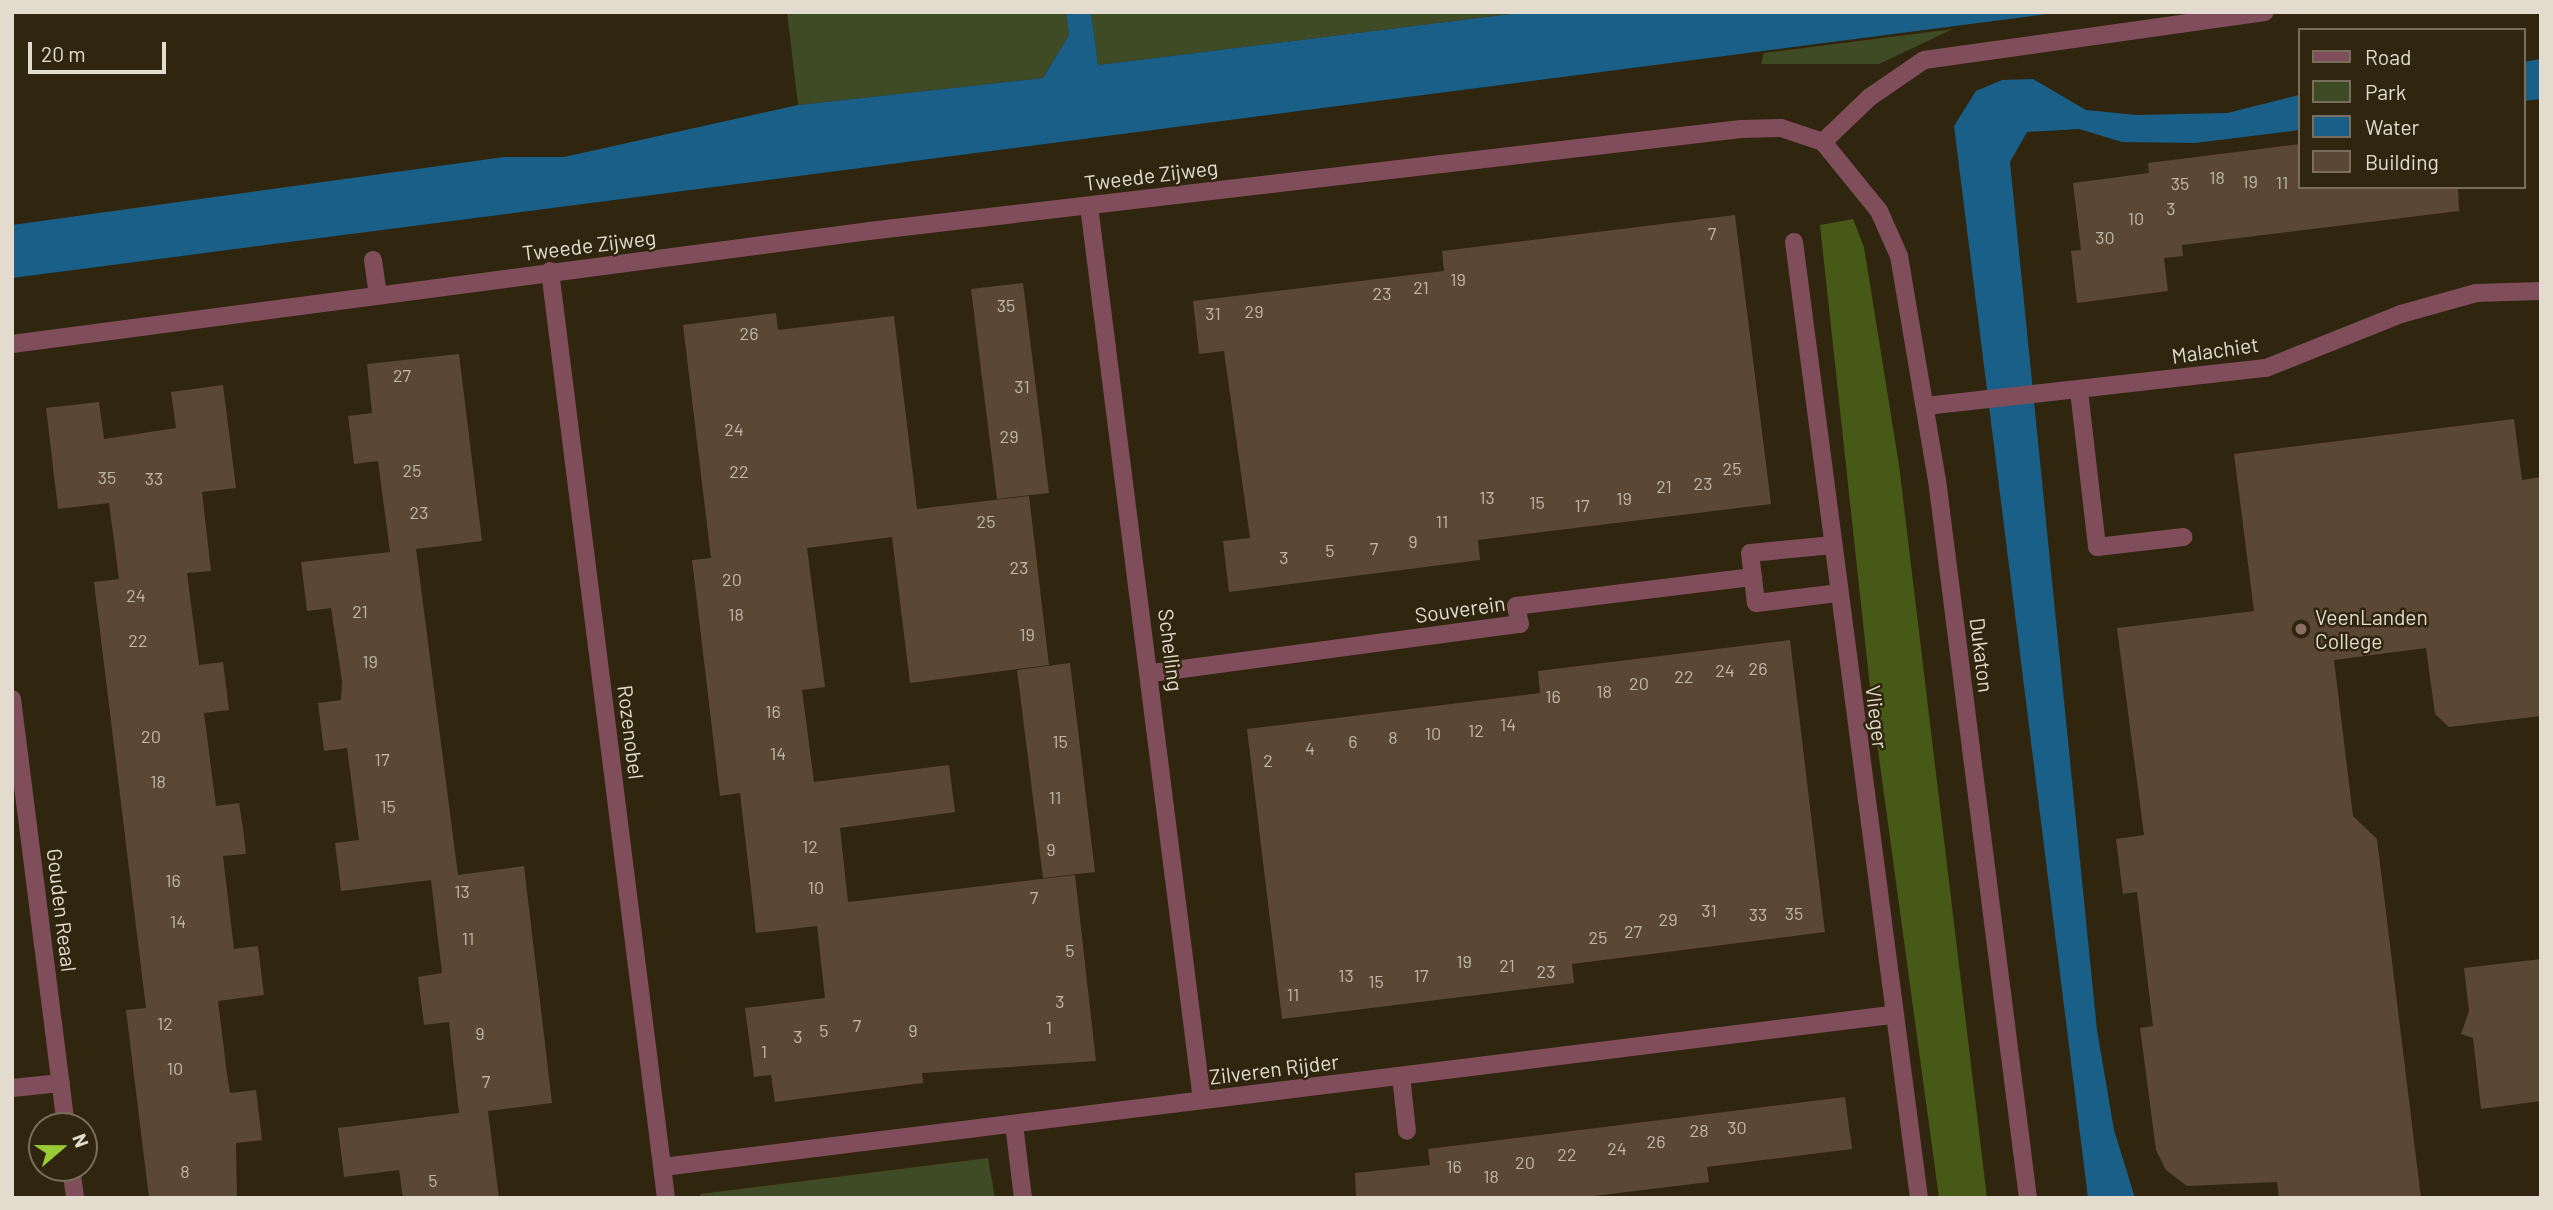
<!DOCTYPE html>
<html>
<head>
<meta charset="utf-8">
<style>
  body { margin:0 }
  #map { position:relative; width:2553px; height:1210px; overflow:hidden; background:#30250e; font-family:Barlow,sans-serif }
  div>[style] { position:absolute }
  [style*='--x'] { left:calc(var(--x)*1px); top:calc(var(--y)*1px); width:calc(var(--w)*1px); rotate:calc(var(--a)*1deg) }
  .green>* { inset:0; background:#3f4b25 }
  .forest>* { inset:0; background:#475917 }
  .water>* { inset:0; background:#1a5f88 }
  .building>* { inset:0; background:#5b4834 }
  .service>* { height:18px; margin:-9px; padding:0 9px; transform-origin:9px; border-radius:9px; background:#804e5a }
  .pedestrian>* { height:18px; margin:-9px; padding:0 9px; transform-origin:9px; border-radius:9px; background:#804e5a }
  .minor>* { height:18px; margin:-9px; padding:0 9px; transform-origin:9px; border-radius:9px; background:#804e5a }
  .tertiary>* { height:18px; margin:-9px; padding:0 9px; transform-origin:9px; border-radius:9px; background:#804e5a }
  .dots>* { width:19px; height:19px; translate:-50% -50%; box-sizing:border-box; border:4px solid #30250e; border-radius:50% }
  span { translate:-50% -50%; white-space:nowrap; text-align:center; line-height:1.15; -webkit-text-stroke:5px #30250e; paint-order:stroke }
  .number-label { font-size:18px; color:#c1b7a8 }
  .number-label span { -webkit-text-stroke-width:0 }
  .street-label { font-size:21px; color:#e3dcce }
  .poi-label { font-size:21px; color:#e3dcce }
  .left { translate:0 -50%; text-align:left }
  .frame { position:absolute; inset:0; border:14px solid #e3dcce; pointer-events:none }
  .legend { position:absolute; left:2298px; top:28px; width:228px; height:161px; box-sizing:border-box; background:#30250e; border:2px solid #786e5b; margin:0; padding:9px 12px; list-style:none; font-size:21px; color:#e3dcce }
  .legend li { display:flex; align-items:center; gap:14px; height:35px }
  .legend b { width:35px; border:2px solid #786e5b }
  .north { position:absolute; left:28px; top:1112px; width:70px; height:70px; box-sizing:border-box; background:#30250e; border:2px solid #786e5b; border-radius:50%; rotate:70deg; font-size:19px; font-weight:700; line-height:28px; text-align:center; color:#e3dcce }
  .north::after { content:''; display:block; margin:auto; width:24px; height:32px; background:#99cb35; clip-path:polygon(50% 0,100% 100%,50% 72%,0 100%) }
  .scale { position:absolute; left:28px; top:42px; width:138px; height:32px; box-sizing:border-box; border:4px solid #e3dcce; border-top:0; padding-left:9px; font-size:21px; line-height:24px; white-space:nowrap; color:#e3dcce; -webkit-text-stroke:5px #30250e; paint-order:stroke }
</style>
</head>
<body>
<div id="map">
  <div class="green">
    <i style="clip-path:polygon(787px 12px,1066px 12px,1069px 35px,1043px 78px,798px 105px)"></i>
    <i style="clip-path:polygon(1091px 12px,1526px 12px,1098px 65px)"></i>
    <i style="clip-path:polygon(1953px 29px,1879px 64px,1761px 64px,1764px 53px)"></i>
    <i style="clip-path:polygon(988px 1158px,995px 1198px,701px 1198px,700px 1194px)"></i>
  </div>
  <div class="forest">
    <i style="clip-path:polygon(1853px 219px,1864px 247px,1899px 465px,1987px 1198px,1939px 1198px,1872px 706px,1820px 225px)"></i>
  </div>
  <div class="water">
    <i style="clip-path:polygon(1066px 12px,1091px 12px,1098px 65px,1526px 12px,2063px 12px,12px 278px,12px 225px,504px 157px,564px 157px,798px 105px,1043px 78px,1069px 35px)"></i>
    <i style="clip-path:polygon(2541px 59px,2541px 99px,2523px 101px,2523px 62px)"></i>
    <i style="clip-path:polygon(2033px 79px,2086px 110px,2136px 115px,2227px 113px,2299px 95px,2299px 130px,2195px 143px,2122px 142px,2079px 129px,2027px 132px,2010px 162px,2097px 1030px,2114px 1130px,2135px 1198px,2088px 1198px,1954px 126px,1976px 91px,2002px 80px)"></i>
  </div>
  <div class="building">
    <i style="clip-path:polygon(2299px 144px,2299px 187px,2458px 187px,2459px 211px,2182px 245px,2183px 256px,2164px 258px,2168px 291px,2077px 303px,2071px 251px,2081px 250px,2073px 183px,2149px 173px,2148px 163px)"></i>
    <i style="clip-path:polygon(1735px 215px,1771px 504px,1478px 540px,1480px 560px,1229px 592px,1223px 541px,1250px 538px,1224px 351px,1199px 354px,1193px 301px,1444px 271px,1442px 251px)"></i>
    <i style="clip-path:polygon(1023px 283px,1049px 493px,997px 499px,971px 289px)"></i>
    <i style="clip-path:polygon(776px 313px,778px 330px,894px 316px,917px 509px,1029px 496px,1049px 665px,910px 683px,892px 537px,807px 548px,825px 687px,802px 690px,814px 782px,949px 765px,955px 812px,840px 828px,848px 902px,1075px 875px,1096px 1061px,922px 1073px,923px 1083px,775px 1102px,771px 1075px,754px 1077px,745px 1008px,825px 998px,817px 926px,756px 933px,740px 793px,720px 796px,692px 560px,711px 558px,683px 325px)"></i>
    <i style="clip-path:polygon(459px 354px,482px 541px,416px 549px,458px 875px,524px 866px,552px 1103px,488px 1111px,499px 1198px,403px 1198px,399px 1170px,344px 1177px,338px 1128px,459px 1113px,449px 1022px,424px 1025px,418px 977px,442px 973px,431px 880px,341px 891px,335px 843px,359px 840px,347px 748px,324px 751px,318px 703px,341px 700px,342px 681px,331px 608px,307px 611px,301px 562px,390px 552px,378px 461px,354px 464px,351px 439px,348px 416px,372px 413px,367px 364px)"></i>
    <i style="clip-path:polygon(223px 385px,236px 488px,202px 492px,211px 571px,187px 573px,199px 665px,223px 662px,229px 710px,204px 713px,216px 806px,239px 803px,243px 828px,246px 854px,223px 856px,234px 949px,258px 946px,264px 995px,218px 1001px,227px 1074px,230px 1093px,256px 1090px,262px 1140px,236px 1143px,237px 1198px,149px 1198px,126px 1010px,146px 1008px,94px 582px,119px 579px,109px 503px,58px 509px,46px 408px,99px 402px,104px 439px,176px 428px,171px 392px)"></i>
    <i style="clip-path:polygon(2514px 419px,2522px 480px,2541px 477px,2541px 716px,2449px 727px,2435px 714px,2426px 648px,2334px 660px,2353px 816px,2377px 839px,2421px 1198px,2279px 1198px,2277px 1182px,2187px 1186px,2166px 1170px,2156px 1150px,2140px 1028px,2153px 1026px,2137px 892px,2123px 894px,2116px 839px,2144px 835px,2117px 628px,2254px 611px,2234px 454px)"></i>
    <i style="clip-path:polygon(1790px 640px,1825px 932px,1572px 964px,1574px 983px,1282px 1019px,1247px 729px,1540px 693px,1538px 671px)"></i>
    <i style="clip-path:polygon(1070px 663px,1095px 872px,1043px 878px,1017px 670px)"></i>
    <i style="clip-path:polygon(2541px 959px,2541px 1101px,2481px 1109px,2473px 1038px,2461px 1034px,2469px 1011px,2464px 968px)"></i>
    <i style="clip-path:polygon(1845px 1097px,1852px 1149px,1707px 1167px,1709px 1182px,1578px 1198px,1356px 1198px,1355px 1173px,1430px 1165px,1428px 1149px)"></i>
  </div>
  <div class="service">
    <i style="--x:2079;--y:391;--w:157;--a:83.4"></i>
    <i style="--x:2097;--y:547;--w:87;--a:-6.6"></i>
    <i style="--x:12;--y:1088;--w:49;--a:-5.8"></i>
    <i style="--x:1014;--y:1124;--w:75;--a:83.1"></i>
  </div>
  <div class="pedestrian">
    <i style="--x:1833;--y:545;--w:83;--a:174.5"></i>
    <i style="--x:1750;--y:553;--w:50;--a:83.2"></i>
    <i style="--x:1756;--y:603;--w:84;--a:-6.9"></i>
    <i style="--x:1152;--y:673;--w:371;--a:-7.6"></i>
    <i style="--x:1520;--y:624;--w:18;--a:-103"></i>
    <i style="--x:1516;--y:606;--w:239;--a:-7"></i>
  </div>
  <div class="minor">
    <i style="--x:1823;--y:142;--w:65;--a:-43.8"></i>
    <i style="--x:1870;--y:97;--w:65;--a:-34.4"></i>
    <i style="--x:1924;--y:60;--w:344;--a:-8"></i>
    <i style="--x:1089;--y:206;--w:901;--a:82.8"></i>
    <i style="--x:1794;--y:242;--w:964;--a:82.55"></i>
    <i style="--x:373;--y:260;--w:34;--a:82"></i>
    <i style="--x:550;--y:271;--w:934;--a:82.87"></i>
    <i style="--x:1926;--y:406;--w:342;--a:-6.4"></i>
    <i style="--x:2266;--y:368;--w:145;--a:-21.8"></i>
    <i style="--x:2401;--y:314;--w:78;--a:-15.6"></i>
    <i style="--x:2476;--y:293;--w:65;--a:-1.8"></i>
    <i style="--x:12;--y:699;--w:430;--a:82.8"></i>
    <i style="--x:1401;--y:1076;--w:55;--a:83.8"></i>
    <i style="--x:663;--y:1167;--w:1237;--a:-7.06"></i>
    <i style="--x:71;--y:1168;--w:30;--a:82"></i>
  </div>
  <div class="tertiary">
    <i style="--x:12;--y:344;--w:864;--a:-7.51"></i>
    <i style="--x:869;--y:231;--w:878;--a:-6.67"></i>
    <i style="--x:1741;--y:129;--w:40;--a:-1.4"></i>
    <i style="--x:1781;--y:128;--w:44;--a:18.4"></i>
    <i style="--x:1823;--y:142;--w:89;--a:50.9"></i>
    <i style="--x:1879;--y:211;--w:49;--a:66"></i>
    <i style="--x:1899;--y:256;--w:227;--a:80.4"></i>
    <i style="--x:1937;--y:480;--w:724;--a:82.78"></i>
  </div>
  <div class="dots">
    <i style="left:2301px;top:629px;background:#8d6e63"></i>
  </div>
  <div class="number-label">
    <span style="left:2217px;top:177px">18</span>
    <span style="left:2250px;top:181px">19</span>
    <span style="left:2282px;top:182px">11</span>
    <span style="left:2180px;top:183px">35</span>
    <span style="left:2171px;top:208px">3</span>
    <span style="left:2136px;top:218px">10</span>
    <span style="left:1712px;top:233px">7</span>
    <span style="left:2105px;top:237px">30</span>
    <span style="left:1458px;top:279px">19</span>
    <span style="left:1421px;top:287px">21</span>
    <span style="left:1382px;top:293px">23</span>
    <span style="left:1006px;top:305px">35</span>
    <span style="left:1254px;top:311px">29</span>
    <span style="left:1213px;top:313px">31</span>
    <span style="left:749px;top:333px">26</span>
    <span style="left:402px;top:375px">27</span>
    <span style="left:1022px;top:386px">31</span>
    <span style="left:734px;top:429px">24</span>
    <span style="left:1009px;top:436px">29</span>
    <span style="left:1732px;top:468px">25</span>
    <span style="left:412px;top:470px">25</span>
    <span style="left:739px;top:471px">22</span>
    <span style="left:107px;top:477px">35</span>
    <span style="left:154px;top:478px">33</span>
    <span style="left:1703px;top:483px">23</span>
    <span style="left:1664px;top:486px">21</span>
    <span style="left:1487px;top:497px">13</span>
    <span style="left:1624px;top:498px">19</span>
    <span style="left:1537px;top:502px">15</span>
    <span style="left:1582px;top:505px">17</span>
    <span style="left:419px;top:512px">23</span>
    <span style="left:986px;top:521px">25</span>
    <span style="left:1442px;top:521px">11</span>
    <span style="left:1413px;top:541px">9</span>
    <span style="left:1374px;top:548px">7</span>
    <span style="left:1330px;top:550px">5</span>
    <span style="left:1284px;top:557px">3</span>
    <span style="left:1019px;top:567px">23</span>
    <span style="left:732px;top:579px">20</span>
    <span style="left:136px;top:595px">24</span>
    <span style="left:360px;top:611px">21</span>
    <span style="left:736px;top:614px">18</span>
    <span style="left:1027px;top:634px">19</span>
    <span style="left:138px;top:640px">22</span>
    <span style="left:370px;top:661px">19</span>
    <span style="left:1758px;top:668px">26</span>
    <span style="left:1725px;top:670px">24</span>
    <span style="left:1684px;top:676px">22</span>
    <span style="left:1639px;top:683px">20</span>
    <span style="left:1604px;top:691px">18</span>
    <span style="left:1553px;top:696px">16</span>
    <span style="left:773px;top:711px">16</span>
    <span style="left:1508px;top:724px">14</span>
    <span style="left:1476px;top:730px">12</span>
    <span style="left:1433px;top:733px">10</span>
    <span style="left:151px;top:736px">20</span>
    <span style="left:1393px;top:737px">8</span>
    <span style="left:1060px;top:741px">15</span>
    <span style="left:1353px;top:741px">6</span>
    <span style="left:1310px;top:748px">4</span>
    <span style="left:778px;top:753px">14</span>
    <span style="left:382px;top:759px">17</span>
    <span style="left:1268px;top:760px">2</span>
    <span style="left:158px;top:781px">18</span>
    <span style="left:1055px;top:797px">11</span>
    <span style="left:388px;top:806px">15</span>
    <span style="left:810px;top:846px">12</span>
    <span style="left:1051px;top:849px">9</span>
    <span style="left:173px;top:880px">16</span>
    <span style="left:816px;top:887px">10</span>
    <span style="left:462px;top:891px">13</span>
    <span style="left:1034px;top:897px">7</span>
    <span style="left:1709px;top:910px">31</span>
    <span style="left:1794px;top:913px">35</span>
    <span style="left:1758px;top:914px">33</span>
    <span style="left:1668px;top:919px">29</span>
    <span style="left:178px;top:921px">14</span>
    <span style="left:1633px;top:931px">27</span>
    <span style="left:1598px;top:937px">25</span>
    <span style="left:468px;top:938px">11</span>
    <span style="left:1070px;top:950px">5</span>
    <span style="left:1464px;top:961px">19</span>
    <span style="left:1507px;top:965px">21</span>
    <span style="left:1546px;top:971px">23</span>
    <span style="left:1346px;top:975px">13</span>
    <span style="left:1421px;top:975px">17</span>
    <span style="left:1376px;top:981px">15</span>
    <span style="left:1293px;top:994px">11</span>
    <span style="left:1060px;top:1001px">3</span>
    <span style="left:165px;top:1023px">12</span>
    <span style="left:857px;top:1025px">7</span>
    <span style="left:1049px;top:1027px">1</span>
    <span style="left:824px;top:1030px">5</span>
    <span style="left:913px;top:1030px">9</span>
    <span style="left:480px;top:1033px">9</span>
    <span style="left:798px;top:1036px">3</span>
    <span style="left:764px;top:1051px">1</span>
    <span style="left:175px;top:1068px">10</span>
    <span style="left:486px;top:1081px">7</span>
    <span style="left:1737px;top:1127px">30</span>
    <span style="left:1699px;top:1130px">28</span>
    <span style="left:1656px;top:1141px">26</span>
    <span style="left:1617px;top:1148px">24</span>
    <span style="left:1567px;top:1154px">22</span>
    <span style="left:1525px;top:1162px">20</span>
    <span style="left:1454px;top:1166px">16</span>
    <span style="left:185px;top:1171px">8</span>
    <span style="left:1491px;top:1176px">18</span>
    <span style="left:433px;top:1180px">5</span>
  </div>
  <div class="street-label">
    <span style="left:1151px;top:175px;rotate:-7deg">Tweede Zijweg</span>
    <span style="left:589px;top:245px;rotate:-7deg">Tweede Zijweg</span>
    <span style="left:2215px;top:350px;rotate:-8deg">Malachiet</span>
    <span style="left:1460px;top:609px;rotate:-8deg">Souverein</span>
    <span style="left:1171px;top:650px;rotate:83deg">Schelling</span>
    <span style="left:1982px;top:655px;rotate:83deg">Dukaton</span>
    <span style="left:1877px;top:717px;rotate:83deg">Vlieger</span>
    <span style="left:631px;top:732px;rotate:83deg">Rozenobel</span>
    <span style="left:62px;top:910px;rotate:83deg">Gouden Reaal</span>
    <span style="left:1274px;top:1069px;rotate:-7deg">Zilveren Rijder</span>
  </div>
  <div class="poi-label">
    <span class="left" style="left:2315px;top:629px">VeenLanden<br>College</span>
  </div>
  <div class="frame"></div>
  <ul class="legend">
  <li><b style="height:9px;background:#804e5a"></b>Road</li>
  <li><b style="height:19px;background:#3f4b25"></b>Park</li>
  <li><b style="height:19px;background:#1a5f88"></b>Water</li>
  <li><b style="height:19px;background:#5b4834"></b>Building</li>
  </ul>
  <div class="north">N</div>
  <div class="scale">20 m</div>
</div>
</body>
</html>
